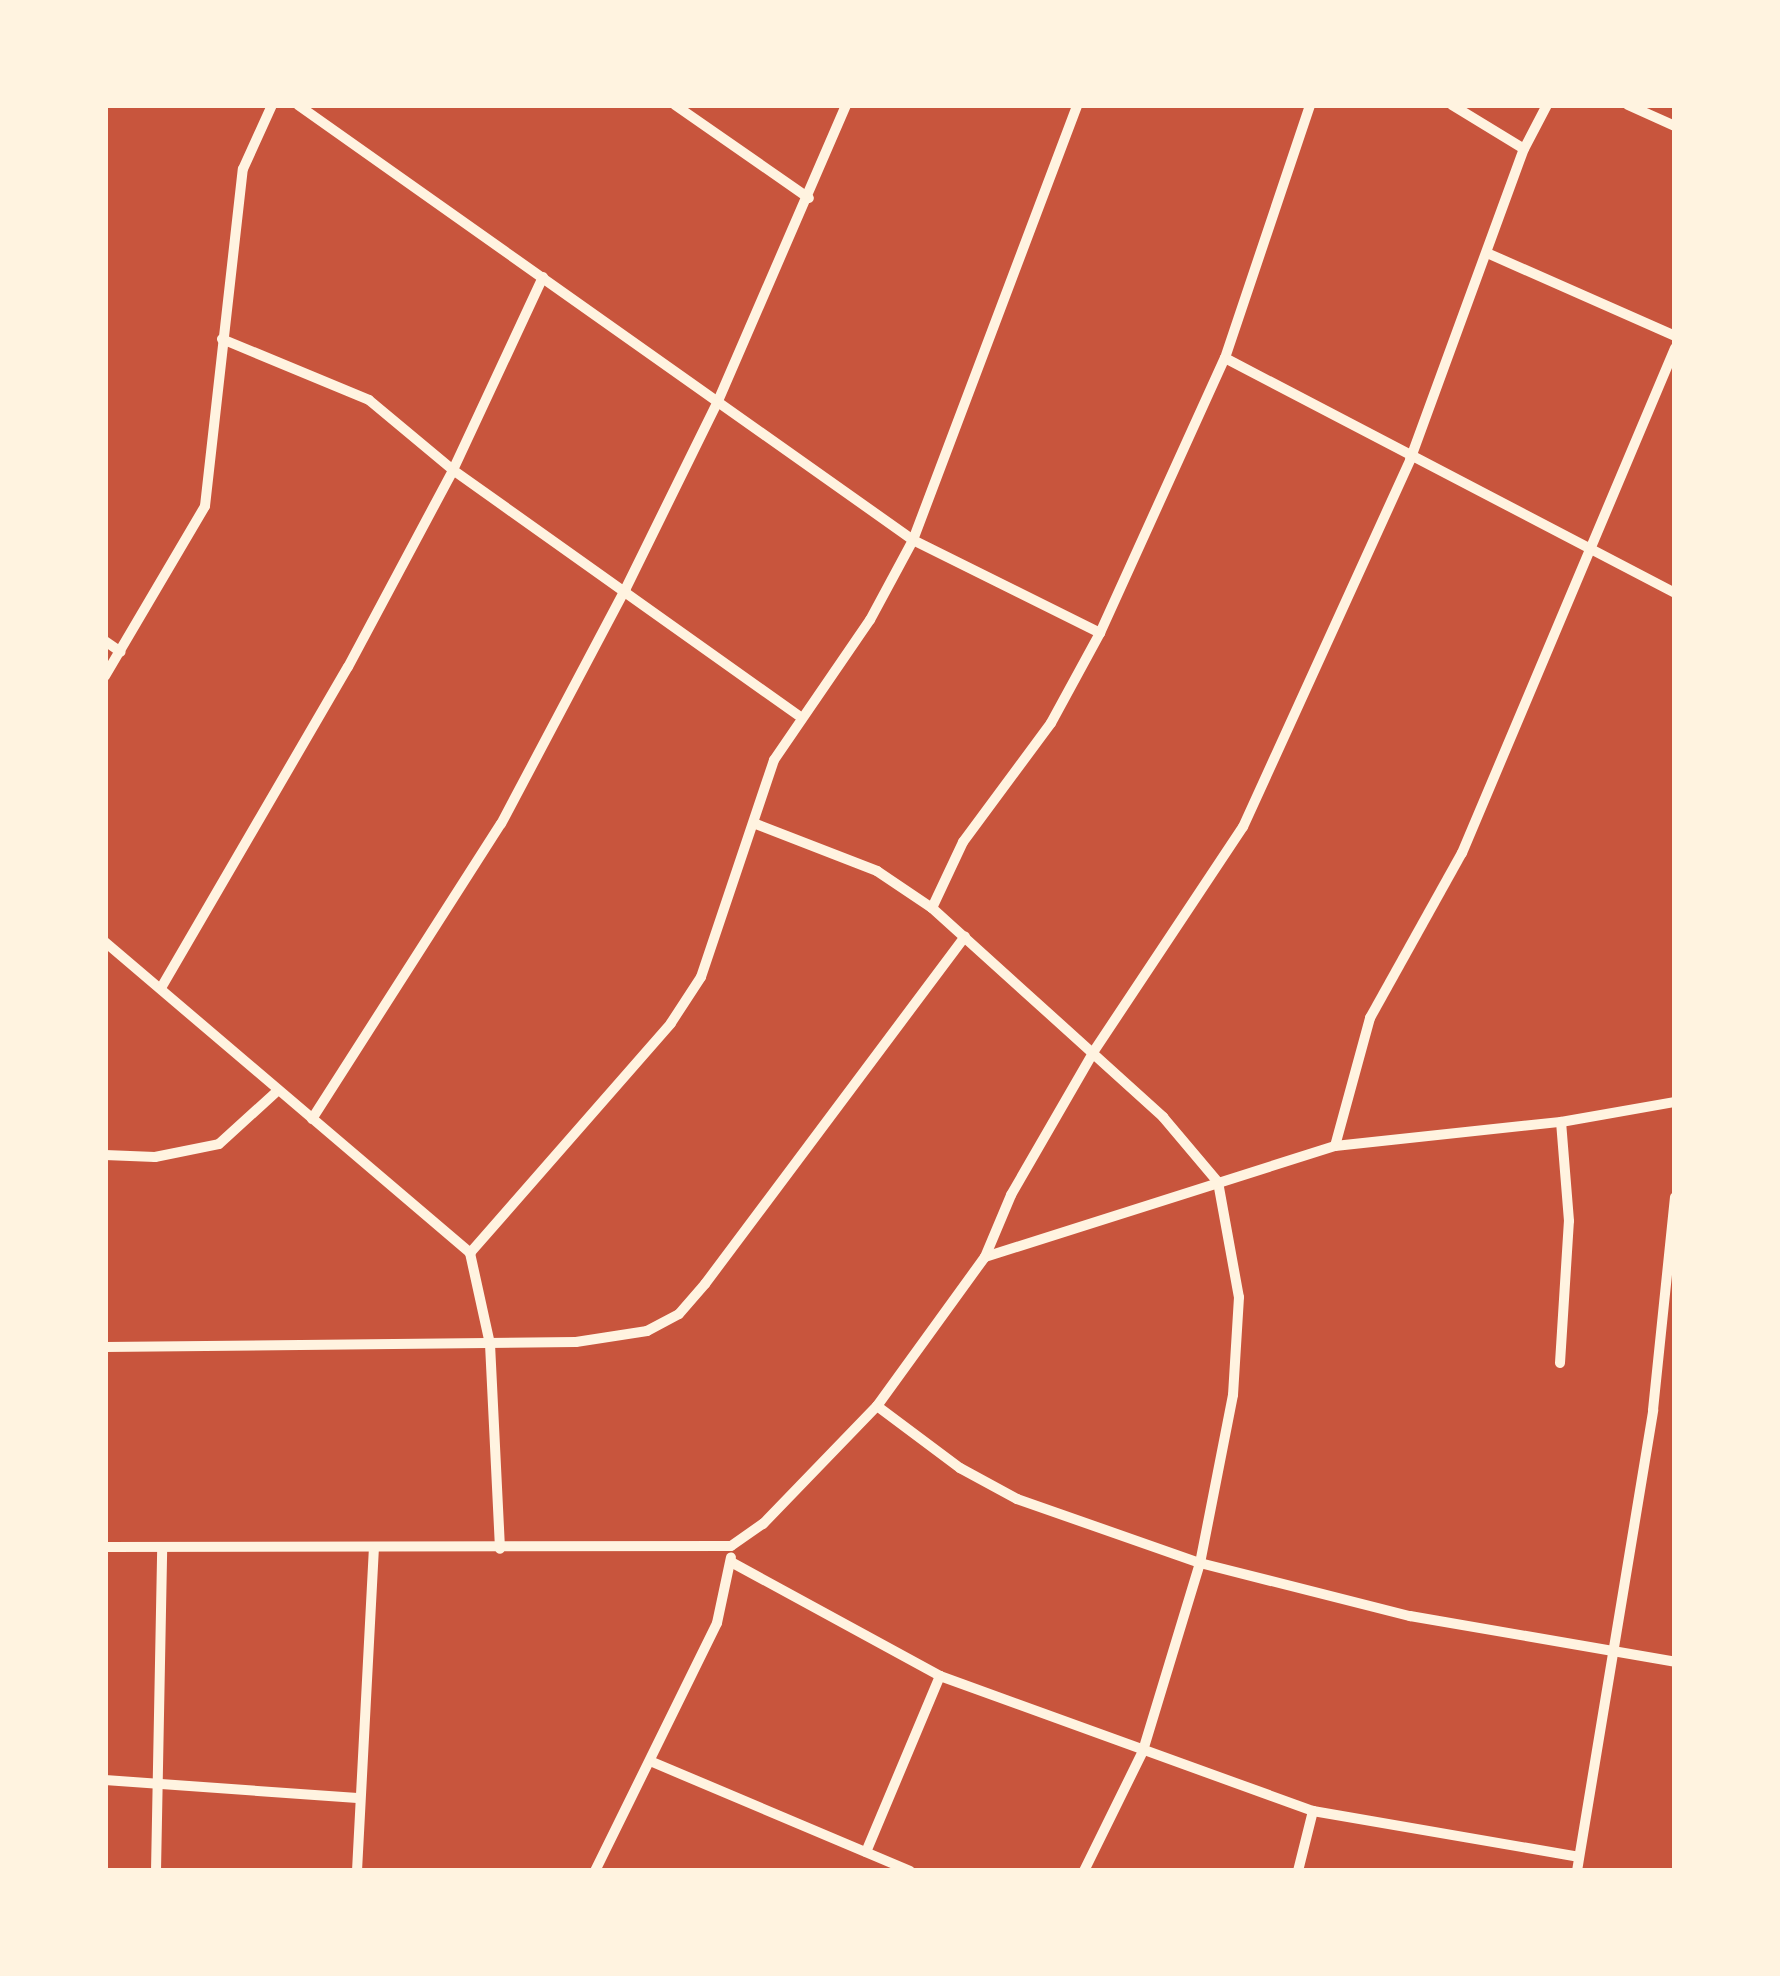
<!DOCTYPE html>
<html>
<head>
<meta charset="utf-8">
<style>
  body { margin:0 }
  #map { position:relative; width:1780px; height:1976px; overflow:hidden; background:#c8553d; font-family:"Fira Sans Condensed",sans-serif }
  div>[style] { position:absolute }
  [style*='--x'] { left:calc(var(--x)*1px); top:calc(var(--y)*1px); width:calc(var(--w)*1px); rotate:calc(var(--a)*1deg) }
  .minor>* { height:10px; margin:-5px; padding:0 5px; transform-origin:5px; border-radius:5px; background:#fff3e0 }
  span { translate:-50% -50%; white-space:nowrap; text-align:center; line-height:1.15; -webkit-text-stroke:10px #fff3e0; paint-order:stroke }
  .frame { position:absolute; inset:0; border:108px solid #fff3e0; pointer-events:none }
</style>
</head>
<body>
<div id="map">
  <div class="minor">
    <i style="--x:298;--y:105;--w:753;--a:35.27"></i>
    <i style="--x:913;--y:540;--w:209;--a:26.4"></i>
    <i style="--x:675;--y:105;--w:163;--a:34.8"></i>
    <i style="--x:1452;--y:105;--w:84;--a:31.4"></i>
    <i style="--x:1628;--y:105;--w:51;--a:24.1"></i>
    <i style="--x:1487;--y:253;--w:206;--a:23.8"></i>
    <i style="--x:222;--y:339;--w:159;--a:22.5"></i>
    <i style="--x:369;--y:400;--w:109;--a:39.8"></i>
    <i style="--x:453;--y:470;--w:423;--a:35.4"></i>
    <i style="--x:1225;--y:358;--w:508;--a:27.57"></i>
    <i style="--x:105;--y:641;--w:19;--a:35"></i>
    <i style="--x:105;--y:676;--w:197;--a:-59.5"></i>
    <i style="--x:205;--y:506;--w:339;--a:-83.6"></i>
    <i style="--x:243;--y:169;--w:70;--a:-65.6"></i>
    <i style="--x:756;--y:824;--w:130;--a:21.2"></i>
    <i style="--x:877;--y:871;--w:66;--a:33.9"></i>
    <i style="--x:932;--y:908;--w:312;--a:42.1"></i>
    <i style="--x:1163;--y:1117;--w:85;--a:49.8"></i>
    <i style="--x:1218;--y:1182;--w:117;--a:79.7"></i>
    <i style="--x:1239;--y:1297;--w:98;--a:93.5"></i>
    <i style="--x:1233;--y:1395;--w:171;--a:101.1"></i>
    <i style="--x:1200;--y:1563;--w:196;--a:106.9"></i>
    <i style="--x:1143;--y:1751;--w:134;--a:116.2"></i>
    <i style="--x:932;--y:908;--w:73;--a:-64.8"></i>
    <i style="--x:963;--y:842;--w:148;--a:-53.5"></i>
    <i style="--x:1051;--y:723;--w:102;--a:-61.4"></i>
    <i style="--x:1100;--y:633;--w:302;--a:-65.6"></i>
    <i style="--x:1225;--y:358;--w:267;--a:-71.4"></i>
    <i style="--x:105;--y:942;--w:480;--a:40.4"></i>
    <i style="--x:470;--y:1253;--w:93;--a:77.6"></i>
    <i style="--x:490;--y:1344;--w:205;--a:87.2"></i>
    <i style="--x:161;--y:988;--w:371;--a:-59.8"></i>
    <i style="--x:348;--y:667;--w:223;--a:-61.9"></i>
    <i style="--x:453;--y:470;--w:213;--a:-65"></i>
    <i style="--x:312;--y:1119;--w:350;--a:-57.4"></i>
    <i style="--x:501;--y:824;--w:267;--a:-62.1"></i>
    <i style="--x:626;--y:588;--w:208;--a:-63.8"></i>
    <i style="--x:718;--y:401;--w:322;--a:-66.6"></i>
    <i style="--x:1335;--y:1146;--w:133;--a:-74.7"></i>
    <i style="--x:1370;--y:1018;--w:189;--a:-60.9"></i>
    <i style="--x:1462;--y:853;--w:548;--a:-67.13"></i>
    <i style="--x:105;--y:1155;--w:50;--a:2.3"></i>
    <i style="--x:155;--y:1157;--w:65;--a:-11.5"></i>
    <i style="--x:219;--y:1144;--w:76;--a:-42.3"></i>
    <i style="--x:470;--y:1253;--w:305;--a:-48.8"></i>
    <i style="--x:671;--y:1023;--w:55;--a:-56.9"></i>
    <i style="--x:701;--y:977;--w:229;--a:-71.4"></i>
    <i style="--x:774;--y:760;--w:170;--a:-55.6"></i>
    <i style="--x:870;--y:620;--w:91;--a:-61.7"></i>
    <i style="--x:913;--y:540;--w:465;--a:-69.3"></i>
    <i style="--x:985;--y:1257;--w:67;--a:-67.2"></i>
    <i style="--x:1011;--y:1195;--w:166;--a:-60"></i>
    <i style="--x:1094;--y:1051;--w:269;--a:-56.4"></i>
    <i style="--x:1243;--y:827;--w:403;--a:-65.5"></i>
    <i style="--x:1410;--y:460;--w:331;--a:-69.9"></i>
    <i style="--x:1524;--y:149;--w:50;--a:-62.4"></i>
    <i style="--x:105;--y:1347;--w:471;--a:-0.6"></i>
    <i style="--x:576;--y:1342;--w:72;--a:-8.8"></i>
    <i style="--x:647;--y:1331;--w:36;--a:-28"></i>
    <i style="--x:679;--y:1314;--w:40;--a:-49"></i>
    <i style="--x:705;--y:1284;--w:434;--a:-53.2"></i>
    <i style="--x:1560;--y:1363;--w:142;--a:-86.4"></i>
    <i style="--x:1569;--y:1221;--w:99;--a:-94.6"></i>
    <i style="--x:877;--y:1406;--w:104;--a:36.8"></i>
    <i style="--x:960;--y:1468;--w:65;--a:28.5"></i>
    <i style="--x:1017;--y:1499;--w:194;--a:19.3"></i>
    <i style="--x:1200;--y:1563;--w:217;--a:14.2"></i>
    <i style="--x:1410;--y:1616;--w:269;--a:9.8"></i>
    <i style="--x:105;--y:1547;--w:626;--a:-0.09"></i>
    <i style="--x:731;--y:1546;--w:39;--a:-35"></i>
    <i style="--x:763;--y:1524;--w:164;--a:-46"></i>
    <i style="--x:877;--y:1406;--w:184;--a:-54.1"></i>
    <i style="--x:985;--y:1257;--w:367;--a:-17.6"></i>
    <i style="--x:1335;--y:1146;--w:227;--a:-6.1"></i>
    <i style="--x:1561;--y:1122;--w:116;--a:-10"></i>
    <i style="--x:731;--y:1562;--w:238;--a:28.6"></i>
    <i style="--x:940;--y:1676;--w:397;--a:19.9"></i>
    <i style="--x:1313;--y:1811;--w:269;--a:9.8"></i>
    <i style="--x:650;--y:1761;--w:282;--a:22.9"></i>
    <i style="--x:105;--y:1780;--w:253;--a:4.1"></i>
    <i style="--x:866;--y:1852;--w:191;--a:-67.2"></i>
    <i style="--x:156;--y:1871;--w:322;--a:-88.9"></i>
    <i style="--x:357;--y:1871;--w:322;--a:-87"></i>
    <i style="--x:595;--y:1871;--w:276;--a:-63.8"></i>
    <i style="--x:717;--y:1623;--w:67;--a:-78"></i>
    <i style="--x:1298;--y:1871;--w:62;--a:-76"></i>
    <i style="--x:1577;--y:1871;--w:467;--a:-80.6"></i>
    <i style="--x:1653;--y:1410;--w:214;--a:-84.1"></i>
  </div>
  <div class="frame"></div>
</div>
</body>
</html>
